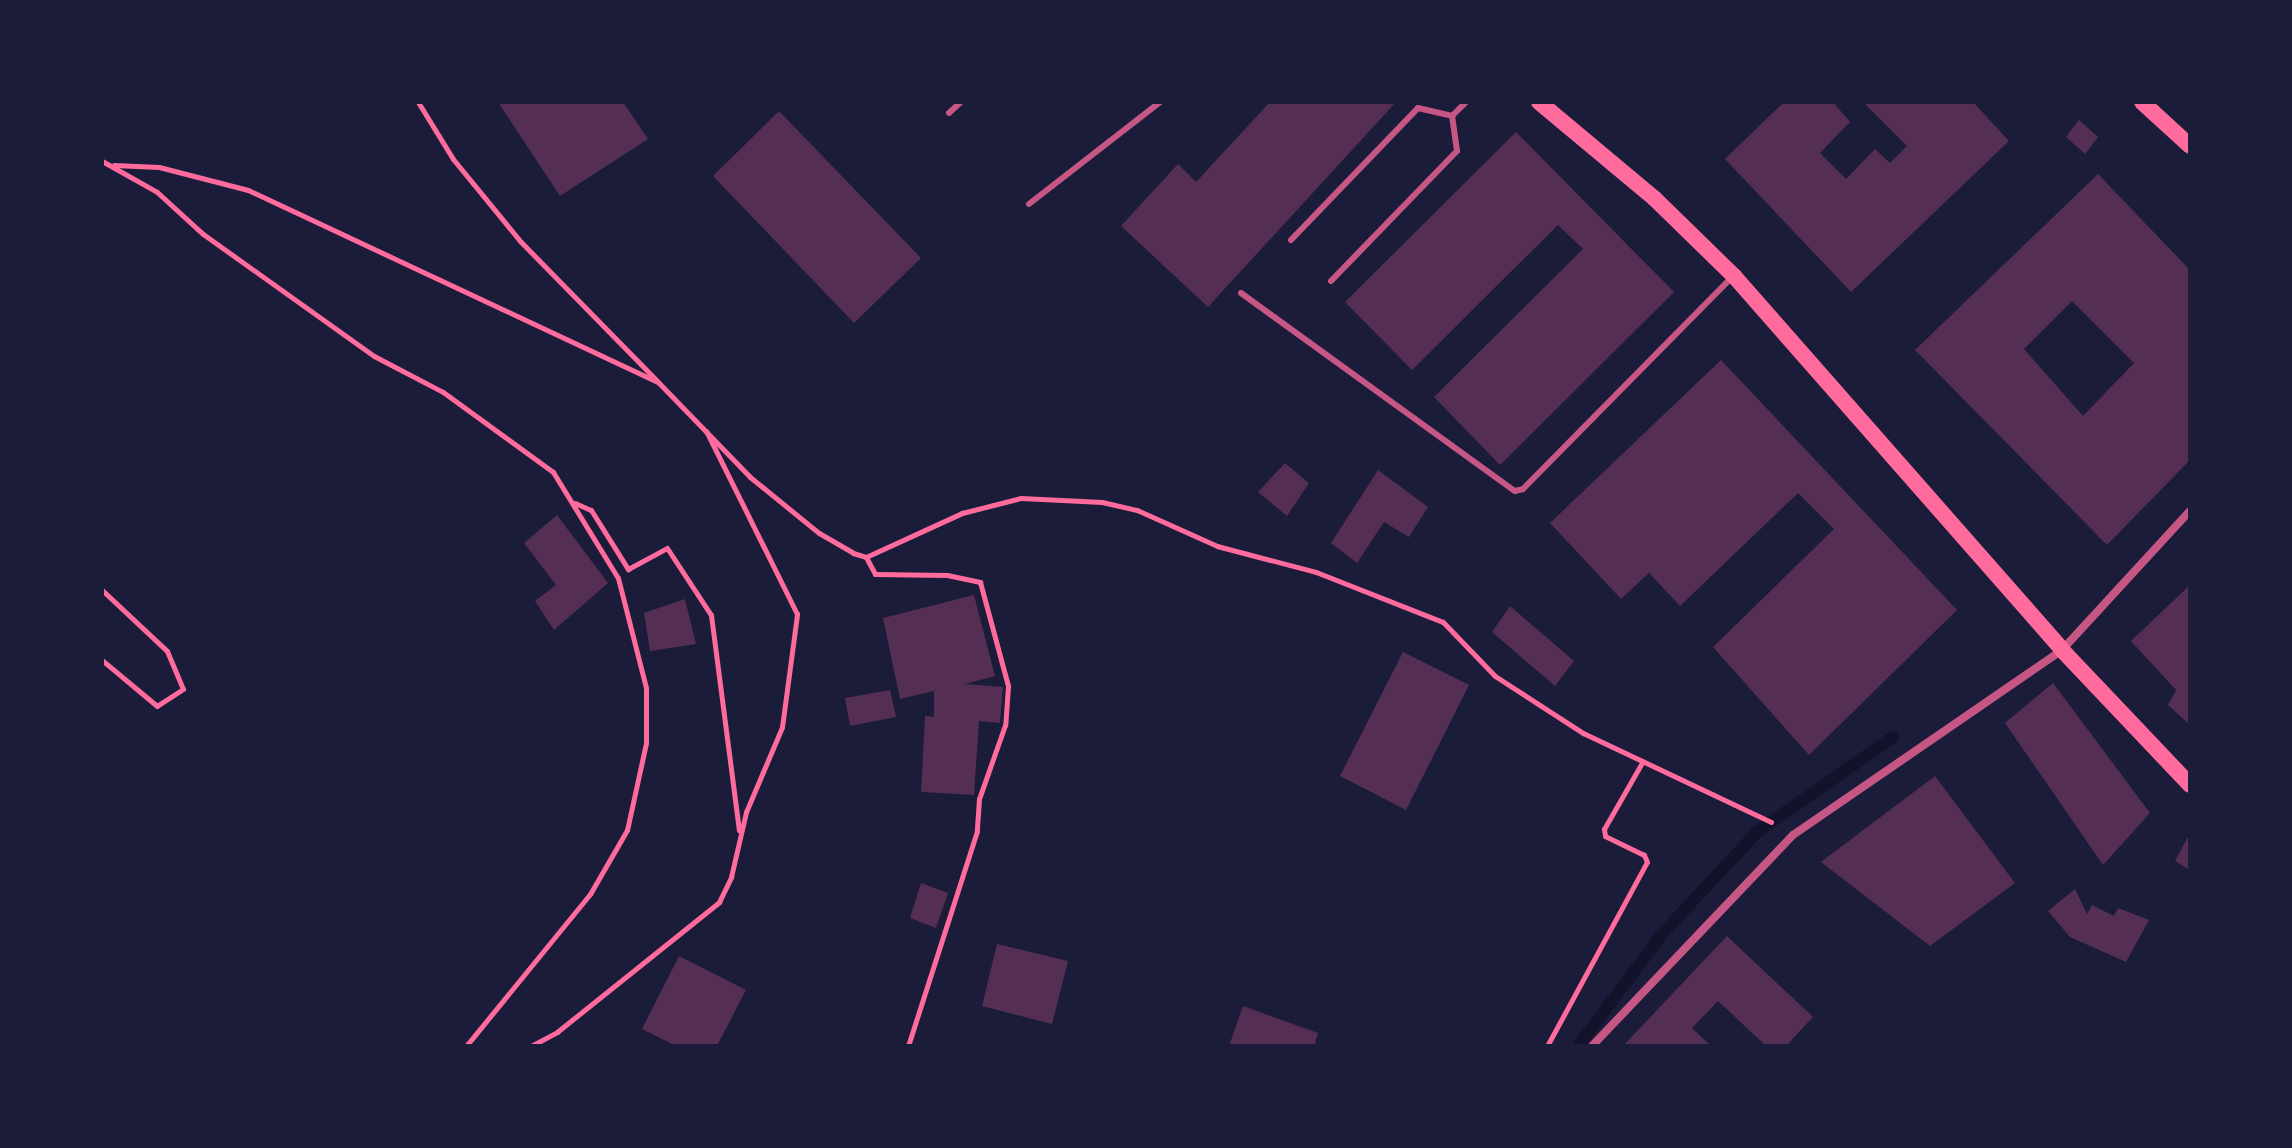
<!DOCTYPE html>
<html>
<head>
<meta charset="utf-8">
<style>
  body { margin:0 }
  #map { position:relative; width:2292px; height:1148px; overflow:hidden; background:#1b1b3a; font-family:"Public Sans",sans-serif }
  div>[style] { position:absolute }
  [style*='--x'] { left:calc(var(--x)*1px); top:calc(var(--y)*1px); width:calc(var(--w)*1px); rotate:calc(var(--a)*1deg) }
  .stream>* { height:12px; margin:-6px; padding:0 6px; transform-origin:6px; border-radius:6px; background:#12122b }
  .building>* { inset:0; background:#542f53 }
  .path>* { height:5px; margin:-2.5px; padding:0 2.5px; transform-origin:2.5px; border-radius:2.5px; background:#ff6b9d }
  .service>* { height:6px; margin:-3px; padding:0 3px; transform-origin:3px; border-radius:3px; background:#c65784 }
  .minor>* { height:8px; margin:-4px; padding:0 4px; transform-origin:4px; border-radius:4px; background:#c65784 }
  .secondary>* { height:16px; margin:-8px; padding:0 8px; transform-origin:8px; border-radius:8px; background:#ff6b9d }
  span { translate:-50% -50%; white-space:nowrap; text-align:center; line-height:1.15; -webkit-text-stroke:8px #1b1b3a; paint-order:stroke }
  .frame { position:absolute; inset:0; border:104px solid #1b1b3a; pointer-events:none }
</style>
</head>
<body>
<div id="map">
  <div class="stream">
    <i style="--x:1578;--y:1046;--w:140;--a:-53.1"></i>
    <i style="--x:1662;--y:934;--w:139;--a:-47"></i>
    <i style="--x:1757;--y:832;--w:166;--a:-34.9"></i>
  </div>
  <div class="building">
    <i style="clip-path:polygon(498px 102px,623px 102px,648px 139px,560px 196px)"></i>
    <i style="clip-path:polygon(1270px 102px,1396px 102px,1208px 307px,1121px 226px,1178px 164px,1196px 182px)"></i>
    <i style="clip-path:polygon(1784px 102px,1833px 102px,1850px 122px,1820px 153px,1846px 179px,1875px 149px,1890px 163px,1907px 146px,1863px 102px,1973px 102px,2009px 141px,1851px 292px,1725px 159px)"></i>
    <i style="clip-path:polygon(779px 111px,921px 258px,854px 323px,713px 176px)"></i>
    <i style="clip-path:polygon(2079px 120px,2098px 137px,2085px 154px,2066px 137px)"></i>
    <i style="clip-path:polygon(1516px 132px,1674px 292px,1500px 465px,1434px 397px,1583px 249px,1558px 225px,1412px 370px,1345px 302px)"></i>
    <i style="clip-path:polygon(evenodd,2098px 174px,2190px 270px,2190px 460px,2107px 545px,1915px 350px,2098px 174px,2072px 301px,2134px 363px,2083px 416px,2024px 349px,2072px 301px)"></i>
    <i style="clip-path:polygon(1721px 360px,1957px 610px,1809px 755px,1713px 647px,1834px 529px,1798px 493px,1680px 606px,1649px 573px,1621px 599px,1550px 523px)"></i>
    <i style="clip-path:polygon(1285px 463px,1309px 483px,1287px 516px,1258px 492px)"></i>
    <i style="clip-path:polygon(1378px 470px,1428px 507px,1409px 537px,1384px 522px,1357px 563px,1331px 543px)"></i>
    <i style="clip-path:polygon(557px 515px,608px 583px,554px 630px,535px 601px,556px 585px,524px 543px)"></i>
    <i style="clip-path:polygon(2190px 585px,2190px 725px,2168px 705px,2176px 690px,2131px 641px)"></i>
    <i style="clip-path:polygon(974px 595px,995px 676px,965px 684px,1003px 687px,1000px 723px,979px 721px,974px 795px,921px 792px,925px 716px,934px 717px,934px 691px,900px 699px,883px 618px)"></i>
    <i style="clip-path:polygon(685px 599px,696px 644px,650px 651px,644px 613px)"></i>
    <i style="clip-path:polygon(1510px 606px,1574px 661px,1555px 686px,1492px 632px)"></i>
    <i style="clip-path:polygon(1403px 652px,1469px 685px,1406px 810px,1340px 776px)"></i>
    <i style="clip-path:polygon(2053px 683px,2150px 813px,2103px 865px,2005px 723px)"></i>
    <i style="clip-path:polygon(890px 690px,896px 717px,850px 726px,845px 698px)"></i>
    <i style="clip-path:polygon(1935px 776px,2015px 883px,1930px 946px,1821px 862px)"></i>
    <i style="clip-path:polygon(2190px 833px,2190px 870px,2175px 861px)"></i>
    <i style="clip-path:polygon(921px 883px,948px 893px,936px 928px,910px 918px)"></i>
    <i style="clip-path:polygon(2075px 889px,2087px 914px,2092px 905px,2114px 916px,2118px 908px,2149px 920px,2126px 962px,2070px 937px,2048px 911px)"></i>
    <i style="clip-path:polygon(1727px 936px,1813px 1017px,1786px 1046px,1766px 1046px,1718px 1001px,1692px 1028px,1711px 1046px,1623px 1046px)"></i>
    <i style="clip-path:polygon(997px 944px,1068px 961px,1052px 1024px,982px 1006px)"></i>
    <i style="clip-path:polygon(679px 956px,746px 990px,717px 1046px,676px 1046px,642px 1029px)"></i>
    <i style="clip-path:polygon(1243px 1006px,1318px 1033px,1314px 1046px,1229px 1046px)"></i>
  </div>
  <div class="path">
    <i style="--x:418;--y:102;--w:67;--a:58.4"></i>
    <i style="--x:453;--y:159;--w:107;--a:50.7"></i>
    <i style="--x:521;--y:242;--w:194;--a:45.6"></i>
    <i style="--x:102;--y:161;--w:63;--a:29.4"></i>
    <i style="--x:157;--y:192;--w:62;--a:42.4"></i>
    <i style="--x:203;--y:234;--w:210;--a:35.5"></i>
    <i style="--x:374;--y:356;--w:78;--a:27.6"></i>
    <i style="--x:443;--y:392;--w:136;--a:36"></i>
    <i style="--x:553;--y:472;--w:124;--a:58.5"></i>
    <i style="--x:618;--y:578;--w:114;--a:75.7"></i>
    <i style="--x:646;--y:688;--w:55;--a:90"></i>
    <i style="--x:646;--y:743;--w:89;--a:102.3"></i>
    <i style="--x:627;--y:830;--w:74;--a:120"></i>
    <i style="--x:590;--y:894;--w:196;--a:129.2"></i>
    <i style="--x:114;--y:165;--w:45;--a:2.5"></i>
    <i style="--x:159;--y:167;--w:92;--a:14.5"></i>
    <i style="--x:248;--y:190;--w:453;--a:25.1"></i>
    <i style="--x:658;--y:382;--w:132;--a:45.9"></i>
    <i style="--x:750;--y:477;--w:89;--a:39.1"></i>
    <i style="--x:819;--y:533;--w:39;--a:30"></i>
    <i style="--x:853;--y:553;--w:14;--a:17"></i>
    <i style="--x:866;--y:557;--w:106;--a:-24.6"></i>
    <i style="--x:962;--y:513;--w:61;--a:-14.3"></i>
    <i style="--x:1021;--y:498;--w:81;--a:2.8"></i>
    <i style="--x:1102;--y:502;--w:36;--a:13"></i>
    <i style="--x:1137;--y:510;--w:88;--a:24.2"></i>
    <i style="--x:1217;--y:546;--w:102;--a:14.7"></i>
    <i style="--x:1316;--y:572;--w:136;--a:21.5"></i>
    <i style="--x:1443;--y:622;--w:75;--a:46.1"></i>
    <i style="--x:1495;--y:676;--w:105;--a:32.9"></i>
    <i style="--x:1583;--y:733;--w:208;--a:25.3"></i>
    <i style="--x:575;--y:503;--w:17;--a:24"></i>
    <i style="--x:591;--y:510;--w:70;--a:57.9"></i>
    <i style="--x:628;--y:569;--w:44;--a:-28.3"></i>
    <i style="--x:667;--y:548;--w:80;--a:56.7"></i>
    <i style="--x:711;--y:615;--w:217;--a:82.6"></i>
    <i style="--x:866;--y:557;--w:19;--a:62"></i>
    <i style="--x:875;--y:574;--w:72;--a:0.8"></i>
    <i style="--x:947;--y:575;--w:34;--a:12"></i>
    <i style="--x:980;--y:582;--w:108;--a:74.9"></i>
    <i style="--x:1008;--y:686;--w:39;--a:94"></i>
    <i style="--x:1005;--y:725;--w:78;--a:109.4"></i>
    <i style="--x:979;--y:799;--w:32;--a:94"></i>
    <i style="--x:977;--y:831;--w:226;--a:107.8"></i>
    <i style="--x:102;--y:590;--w:89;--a:43.2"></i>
    <i style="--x:167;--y:651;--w:41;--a:67.2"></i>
    <i style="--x:183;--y:689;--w:31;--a:147"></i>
    <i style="--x:157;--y:706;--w:72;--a:-140.1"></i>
    <i style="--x:531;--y:1046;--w:30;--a:-28"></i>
    <i style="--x:557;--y:1032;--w:208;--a:-38.7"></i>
    <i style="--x:719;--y:902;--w:28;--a:-64"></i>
    <i style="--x:731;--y:877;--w:67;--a:-77"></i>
    <i style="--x:746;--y:812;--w:92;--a:-67"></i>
    <i style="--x:782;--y:727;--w:114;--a:-82.4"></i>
    <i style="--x:797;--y:614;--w:204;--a:-116.4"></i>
    <i style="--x:1547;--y:1046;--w:209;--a:-61.5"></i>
    <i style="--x:1647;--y:862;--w:8;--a:-113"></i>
    <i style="--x:1644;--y:855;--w:43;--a:-154"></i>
    <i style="--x:1605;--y:836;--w:7;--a:-98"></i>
    <i style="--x:1604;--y:829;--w:78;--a:-60.2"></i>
  </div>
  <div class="service">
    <i style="--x:949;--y:113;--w:16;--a:-43"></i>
    <i style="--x:1029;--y:204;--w:166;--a:-37.9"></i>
    <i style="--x:1291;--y:240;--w:183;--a:-46.1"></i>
    <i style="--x:1418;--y:108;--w:35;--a:13"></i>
    <i style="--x:1331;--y:281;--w:181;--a:-45.9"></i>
    <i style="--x:1457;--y:151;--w:35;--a:-98"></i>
    <i style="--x:1452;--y:116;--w:20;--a:-45"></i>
    <i style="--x:1241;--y:293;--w:338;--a:35.9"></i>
    <i style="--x:1515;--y:491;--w:8;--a:-14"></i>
    <i style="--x:1523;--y:489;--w:298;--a:-45.4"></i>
  </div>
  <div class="minor">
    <i style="--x:1592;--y:1046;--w:291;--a:-46.4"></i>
    <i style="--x:1793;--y:835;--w:326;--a:-34.5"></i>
    <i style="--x:2062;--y:650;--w:189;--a:-47.4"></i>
  </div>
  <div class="secondary">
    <i style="--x:1539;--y:102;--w:150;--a:39.9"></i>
    <i style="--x:1654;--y:198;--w:112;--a:44.3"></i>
    <i style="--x:1734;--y:276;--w:497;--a:48.7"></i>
    <i style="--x:2062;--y:650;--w:186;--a:46.5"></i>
    <i style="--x:2142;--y:102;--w:65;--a:42.5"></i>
  </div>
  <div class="frame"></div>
</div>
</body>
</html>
